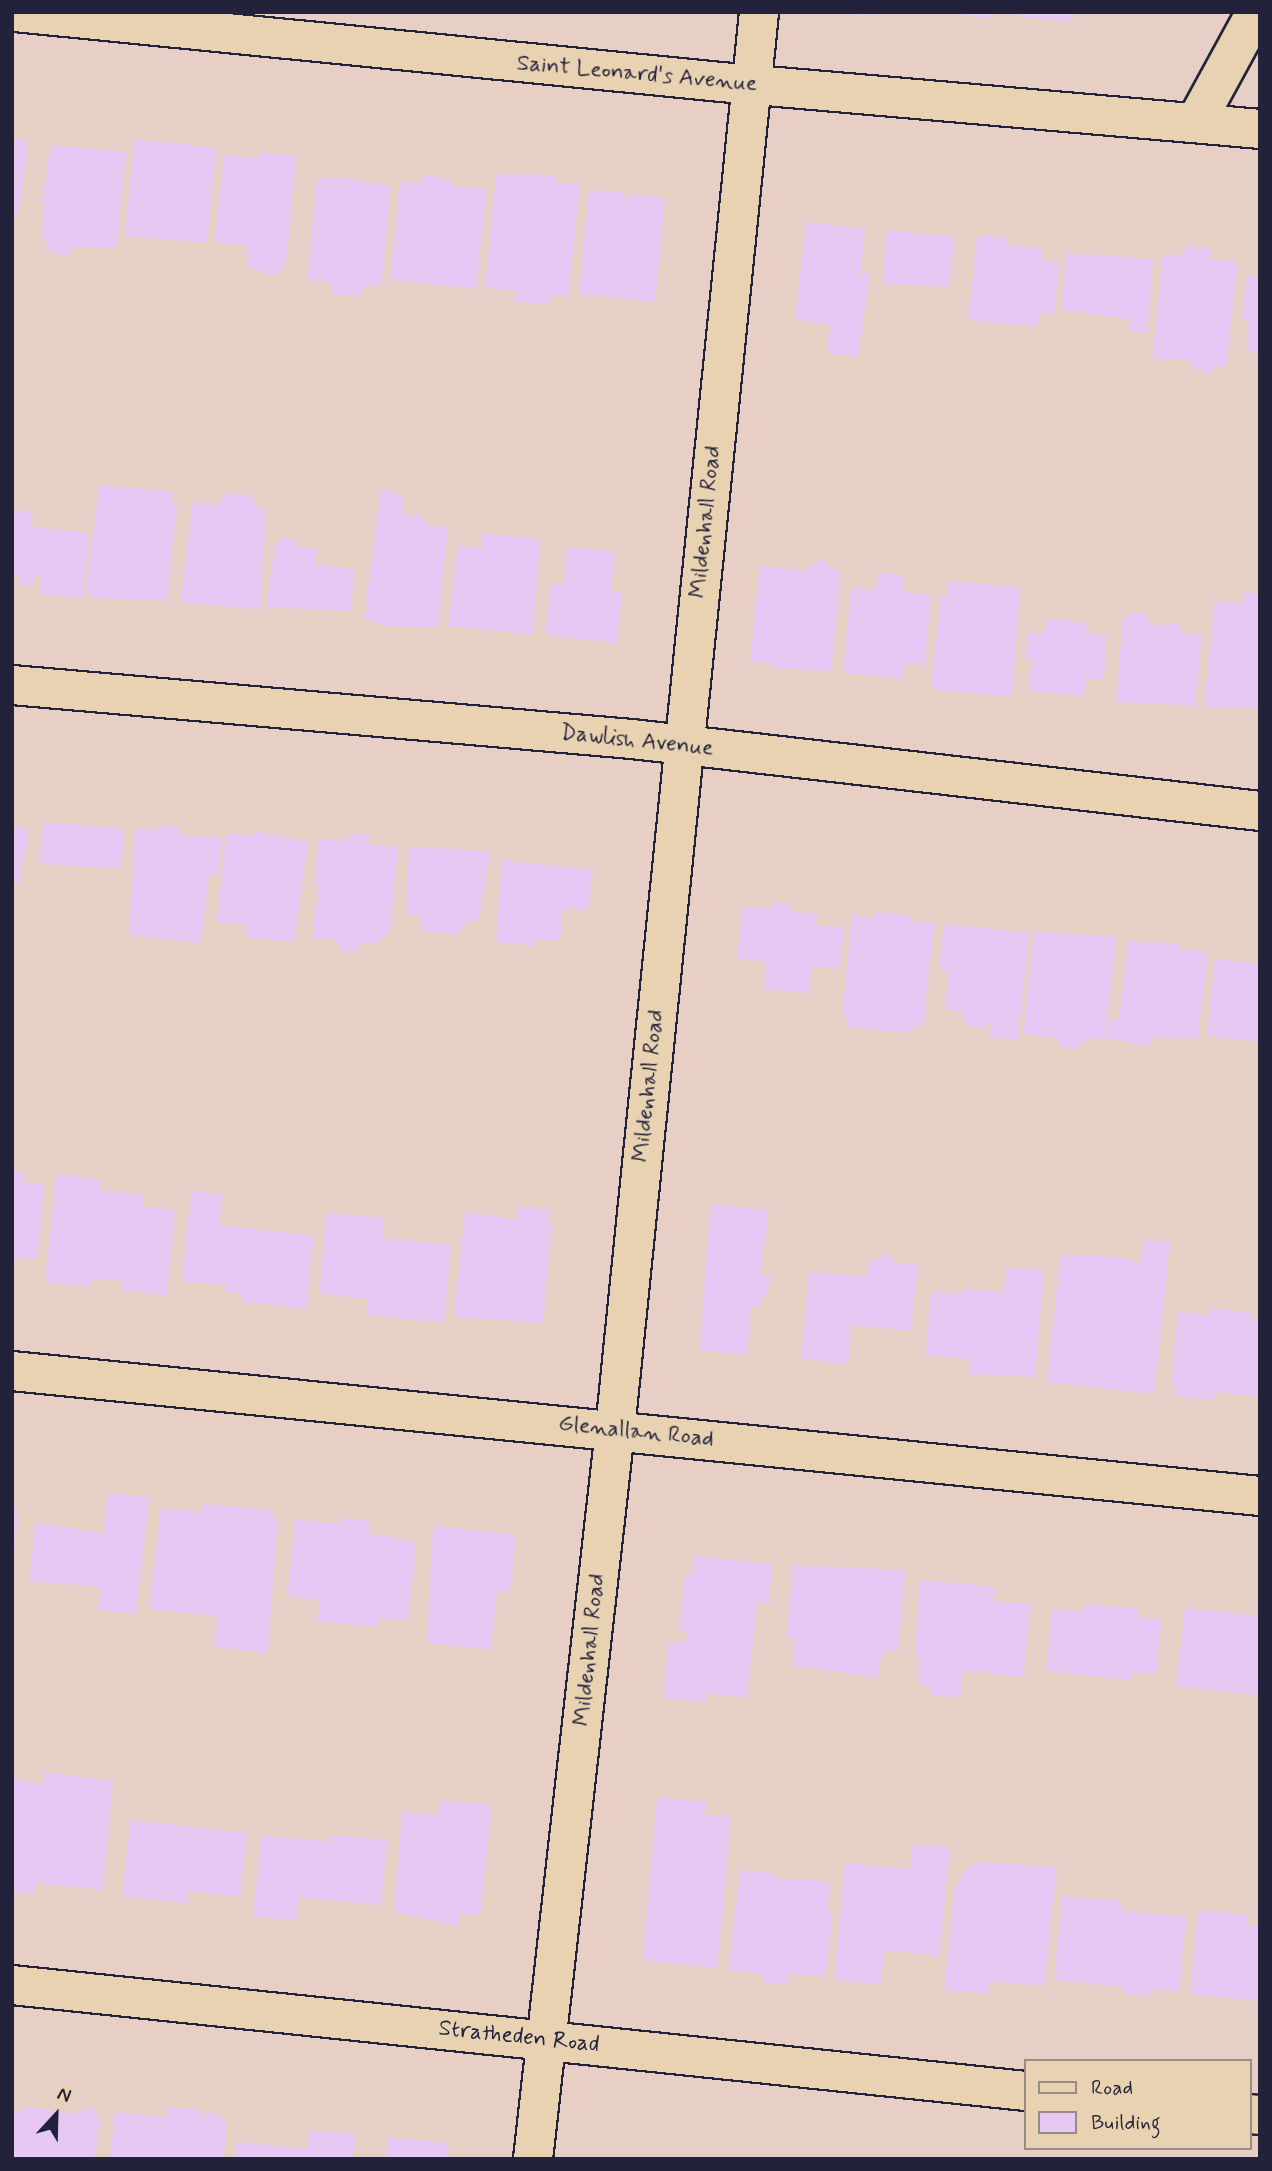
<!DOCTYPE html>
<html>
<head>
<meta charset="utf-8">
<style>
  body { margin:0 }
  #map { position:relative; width:1272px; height:2171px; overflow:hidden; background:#e8cfc5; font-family:Mynerve,sans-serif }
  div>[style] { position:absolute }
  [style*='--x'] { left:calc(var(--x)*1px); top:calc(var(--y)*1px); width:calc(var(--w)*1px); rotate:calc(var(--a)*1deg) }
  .building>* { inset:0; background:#e7c7f4 }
  .roads { filter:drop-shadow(2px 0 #22223b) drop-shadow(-2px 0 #22223b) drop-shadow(0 2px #22223b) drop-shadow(0 -2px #22223b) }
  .minor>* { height:38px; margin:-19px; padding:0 19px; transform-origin:19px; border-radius:19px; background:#e8d2b1 }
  span { translate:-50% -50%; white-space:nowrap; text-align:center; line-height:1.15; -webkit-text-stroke:5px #e8d2b1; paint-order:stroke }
  .street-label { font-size:23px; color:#22223b }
  .frame { position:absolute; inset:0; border:14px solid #22223b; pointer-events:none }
  .legend { position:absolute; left:1024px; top:2059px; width:228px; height:91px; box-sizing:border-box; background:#e8d2b1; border:2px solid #998c82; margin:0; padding:9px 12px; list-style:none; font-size:21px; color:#22223b }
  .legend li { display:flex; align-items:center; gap:14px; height:35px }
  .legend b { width:35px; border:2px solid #998c82 }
  .north { position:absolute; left:21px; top:2080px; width:70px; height:70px; -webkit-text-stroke:5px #e8d2b1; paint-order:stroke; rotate:22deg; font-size:19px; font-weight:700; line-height:28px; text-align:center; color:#22223b }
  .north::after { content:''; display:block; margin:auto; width:24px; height:32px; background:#22223b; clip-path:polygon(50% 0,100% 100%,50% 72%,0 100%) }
</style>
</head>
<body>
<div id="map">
  <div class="building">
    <i style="clip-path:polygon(842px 12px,868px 12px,868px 17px)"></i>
    <i style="clip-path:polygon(938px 12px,992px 12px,992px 19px)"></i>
    <i style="clip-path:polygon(1019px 12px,1073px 12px,1072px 22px,1019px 17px)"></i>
    <i style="clip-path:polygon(12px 139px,28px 140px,19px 214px,12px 213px)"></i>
    <i style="clip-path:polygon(134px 139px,216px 148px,207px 243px,125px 236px)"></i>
    <i style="clip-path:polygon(51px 145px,126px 152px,117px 244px,113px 248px,73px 247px,70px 256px,46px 251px,47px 238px,41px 237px,45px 204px,41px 204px)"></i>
    <i style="clip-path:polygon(259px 153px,296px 156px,286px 262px,282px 271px,271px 275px,248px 267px,248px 246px,215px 242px,224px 155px,259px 158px)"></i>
    <i style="clip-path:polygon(496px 174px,533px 174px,553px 176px,558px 184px,580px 183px,568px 297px,551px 295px,550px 305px,514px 301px,515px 291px,485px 288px)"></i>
    <i style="clip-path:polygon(431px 176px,451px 181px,451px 186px,487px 189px,476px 289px,390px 280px,400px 182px,422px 184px,422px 177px)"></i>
    <i style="clip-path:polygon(338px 177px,391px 186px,381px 286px,365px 285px,358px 297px,334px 295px,329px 282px,307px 280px,317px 179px)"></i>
    <i style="clip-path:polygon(589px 190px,623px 193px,623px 197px,631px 198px,631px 194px,665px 198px,655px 302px,579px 294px)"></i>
    <i style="clip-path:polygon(806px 222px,865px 229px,860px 276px,870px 271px,858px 357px,827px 353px,830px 324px,795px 320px)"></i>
    <i style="clip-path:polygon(887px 230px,955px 237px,949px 287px,886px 284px,882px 280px)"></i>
    <i style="clip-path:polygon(982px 235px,1005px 237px,1007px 245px,1043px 249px,1042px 260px,1059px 262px,1054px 315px,1039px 313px,1037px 327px,968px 320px,977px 237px)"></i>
    <i style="clip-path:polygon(1185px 246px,1211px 249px,1210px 259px,1238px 262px,1226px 367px,1217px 366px,1208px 374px,1193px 368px,1191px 361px,1152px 358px,1163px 254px,1184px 256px)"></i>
    <i style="clip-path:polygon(1066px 253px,1153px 259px,1147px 333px,1129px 332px,1130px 319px,1061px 310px)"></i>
    <i style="clip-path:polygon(1246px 276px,1260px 277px,1260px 353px,1246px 352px,1249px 321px,1242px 320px)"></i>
    <i style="clip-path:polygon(99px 485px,173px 492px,172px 502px,177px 503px,167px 601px,91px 598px,91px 593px,86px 593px)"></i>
    <i style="clip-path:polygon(381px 489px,404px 496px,402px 514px,422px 516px,426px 525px,448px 527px,438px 627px,383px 626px,364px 618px)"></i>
    <i style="clip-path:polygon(226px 493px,251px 495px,259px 509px,266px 510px,260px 610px,180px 602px,193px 502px,217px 505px)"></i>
    <i style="clip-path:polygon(12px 510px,32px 512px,31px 527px,89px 533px,83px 598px,39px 594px,41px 576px,35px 576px,34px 586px,19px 584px,20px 574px,12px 574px)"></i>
    <i style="clip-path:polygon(482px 533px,540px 539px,533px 634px,448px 626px,458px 545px,481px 548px)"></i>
    <i style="clip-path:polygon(281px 537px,294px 539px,296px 546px,317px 549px,315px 564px,355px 570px,350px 611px,266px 607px,275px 544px)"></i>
    <i style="clip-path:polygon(567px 547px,615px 552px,611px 592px,622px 592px,617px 643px,545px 635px,550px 585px,564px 584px)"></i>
    <i style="clip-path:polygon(820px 559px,841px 573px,831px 671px,772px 668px,773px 664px,750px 662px,760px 565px,804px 571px)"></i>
    <i style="clip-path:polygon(877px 572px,904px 575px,902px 592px,931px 595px,925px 665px,904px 663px,902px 679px,843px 673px,851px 587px,876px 590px)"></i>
    <i style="clip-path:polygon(949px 581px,1020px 588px,1012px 697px,931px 689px,941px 595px,947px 596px)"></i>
    <i style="clip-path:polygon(1244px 592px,1260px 594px,1260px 708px,1204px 707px,1214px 601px,1243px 604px)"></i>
    <i style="clip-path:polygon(1131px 613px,1146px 614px,1151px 626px,1176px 623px,1185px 633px,1202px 635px,1195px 706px,1116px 702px,1123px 618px)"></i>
    <i style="clip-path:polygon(1046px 618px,1087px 623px,1086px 633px,1106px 635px,1104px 680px,1086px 678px,1084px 696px,1028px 691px,1032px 659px,1025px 658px,1028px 632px,1044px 634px)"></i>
    <i style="clip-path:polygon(44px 822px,125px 829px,121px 868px,39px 864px)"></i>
    <i style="clip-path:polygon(158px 825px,179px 827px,178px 834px,222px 838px,218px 875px,209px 875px,201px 943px,129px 935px,135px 828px,157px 831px)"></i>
    <i style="clip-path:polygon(12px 827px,29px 829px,19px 884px,12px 883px)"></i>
    <i style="clip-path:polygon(254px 831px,308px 842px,294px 942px,245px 937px,246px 925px,217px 922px,226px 833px,254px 836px)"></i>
    <i style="clip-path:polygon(350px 833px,369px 835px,368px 844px,398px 847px,390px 931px,377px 943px,360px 942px,360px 949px,352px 953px,343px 952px,336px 940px,312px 938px,319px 884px,314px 884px,318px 839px,350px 841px)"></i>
    <i style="clip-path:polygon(409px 847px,490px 851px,479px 920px,466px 922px,459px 934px,423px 931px,419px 915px,406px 914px)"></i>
    <i style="clip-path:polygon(502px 860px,593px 870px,588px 910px,563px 908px,560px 941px,536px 939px,535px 946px,496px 942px)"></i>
    <i style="clip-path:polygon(772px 902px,789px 904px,789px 911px,817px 914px,816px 925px,844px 927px,840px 968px,812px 966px,809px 993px,763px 989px,766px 962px,737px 959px,742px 906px,772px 909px)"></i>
    <i style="clip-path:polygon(878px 912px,910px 916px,914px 922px,934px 922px,924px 1024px,905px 1033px,847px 1027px,848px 1016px,842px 1016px,852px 914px,872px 918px)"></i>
    <i style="clip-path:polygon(944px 924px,1029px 933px,1018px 1040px,990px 1038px,991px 1022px,985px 1028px,967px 1025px,961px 1011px,945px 1009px,949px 970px,939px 969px)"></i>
    <i style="clip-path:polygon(1034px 931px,1116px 937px,1105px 1040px,1089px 1038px,1076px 1049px,1063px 1048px,1056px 1038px,1023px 1034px)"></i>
    <i style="clip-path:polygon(1128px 941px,1180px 944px,1180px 949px,1208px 952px,1198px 1039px,1151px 1037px,1150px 1046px,1107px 1038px,1109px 1018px,1119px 1019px)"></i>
    <i style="clip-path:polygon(1215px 959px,1260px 964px,1260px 1042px,1207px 1036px)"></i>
    <i style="clip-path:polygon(12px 1171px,25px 1173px,24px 1182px,44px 1184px,37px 1259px,18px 1257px,17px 1262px,12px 1262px)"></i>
    <i style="clip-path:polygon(56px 1174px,101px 1179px,100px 1190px,143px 1195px,142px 1206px,175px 1210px,167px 1295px,122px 1290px,123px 1281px,91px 1278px,90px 1287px,45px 1282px)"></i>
    <i style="clip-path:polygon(191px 1191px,223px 1195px,219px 1225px,314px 1236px,306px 1309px,242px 1302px,243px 1294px,225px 1292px,226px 1285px,182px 1281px)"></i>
    <i style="clip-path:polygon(711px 1204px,769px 1210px,760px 1275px,770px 1276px,767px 1297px,761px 1296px,760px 1307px,751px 1306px,747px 1355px,699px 1350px)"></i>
    <i style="clip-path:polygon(518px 1206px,549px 1210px,548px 1220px,552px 1221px,543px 1323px,454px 1317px,465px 1211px,516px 1220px)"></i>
    <i style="clip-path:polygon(326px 1213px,384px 1218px,382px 1238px,451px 1245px,444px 1323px,367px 1315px,368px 1299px,319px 1294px)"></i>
    <i style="clip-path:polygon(1143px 1239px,1170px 1242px,1154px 1394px,1047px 1382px,1060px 1255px,1120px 1257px,1141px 1263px)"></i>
    <i style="clip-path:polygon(886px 1252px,897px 1263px,918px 1264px,911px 1331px,851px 1325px,848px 1364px,801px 1359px,809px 1272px,867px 1277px,869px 1259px,878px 1260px)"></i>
    <i style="clip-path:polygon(1006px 1267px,1044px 1270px,1035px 1377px,968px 1374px,970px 1359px,925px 1355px,931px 1291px,961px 1294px,961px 1288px,1004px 1292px)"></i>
    <i style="clip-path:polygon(1211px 1308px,1252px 1313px,1251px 1320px,1260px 1321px,1260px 1397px,1214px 1392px,1213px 1400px,1174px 1396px,1175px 1386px,1171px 1385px,1178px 1312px,1210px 1315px)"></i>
    <i style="clip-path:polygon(108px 1493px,149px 1498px,136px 1614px,98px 1610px,100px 1587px,29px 1581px,35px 1522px,104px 1534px)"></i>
    <i style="clip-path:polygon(12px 1500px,16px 1501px,14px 1514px,18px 1514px,14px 1555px)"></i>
    <i style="clip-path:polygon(205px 1504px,273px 1510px,272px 1517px,278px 1517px,268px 1653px,214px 1647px,217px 1616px,149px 1609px,161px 1508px,199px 1512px)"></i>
    <i style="clip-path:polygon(339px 1518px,370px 1521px,369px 1533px,416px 1542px,408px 1621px,379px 1618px,378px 1627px,317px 1622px,320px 1600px,287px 1596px,295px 1519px,339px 1524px)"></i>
    <i style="clip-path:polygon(433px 1526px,516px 1535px,510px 1593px,497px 1591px,491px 1650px,427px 1643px)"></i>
    <i style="clip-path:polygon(694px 1556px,772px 1564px,769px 1603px,757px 1602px,747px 1698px,707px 1693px,706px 1702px,663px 1698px,669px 1642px,685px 1643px,686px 1631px,679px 1630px,685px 1573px,692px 1575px)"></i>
    <i style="clip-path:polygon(793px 1565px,905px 1570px,898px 1651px,884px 1650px,877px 1678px,792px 1665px,795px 1638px,786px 1637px)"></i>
    <i style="clip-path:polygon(920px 1580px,995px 1587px,994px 1601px,1031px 1604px,1023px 1677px,963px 1670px,960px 1698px,932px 1695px,932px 1689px,922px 1687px,923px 1683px,917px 1682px,920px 1658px,915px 1657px)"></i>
    <i style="clip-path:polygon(1085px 1604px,1139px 1609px,1138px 1617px,1162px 1619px,1156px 1674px,1132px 1672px,1132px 1680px,1046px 1671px,1052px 1608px,1083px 1612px)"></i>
    <i style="clip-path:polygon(1185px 1608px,1260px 1616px,1260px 1695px,1176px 1687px)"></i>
    <i style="clip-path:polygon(44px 1772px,113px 1781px,103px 1890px,35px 1883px,34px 1895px,12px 1892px,12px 1779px,43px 1784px)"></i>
    <i style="clip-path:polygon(657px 1797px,706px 1802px,704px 1815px,731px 1817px,717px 1968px,643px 1960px)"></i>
    <i style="clip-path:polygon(441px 1800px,492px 1805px,480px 1916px,460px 1914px,459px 1926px,394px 1912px,402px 1812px,438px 1815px)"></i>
    <i style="clip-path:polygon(130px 1820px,247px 1833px,240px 1897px,188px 1891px,187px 1903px,122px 1896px)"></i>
    <i style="clip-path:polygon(261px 1835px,329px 1842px,330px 1835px,387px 1840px,381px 1905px,298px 1897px,296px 1921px,253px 1916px)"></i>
    <i style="clip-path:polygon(912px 1844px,950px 1847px,939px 1956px,884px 1950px,881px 1985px,834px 1980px,845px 1863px,910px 1869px)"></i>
    <i style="clip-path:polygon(977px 1862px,1057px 1867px,1044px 1986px,989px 1981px,988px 1994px,944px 1990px,955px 1883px,960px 1884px,961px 1874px)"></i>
    <i style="clip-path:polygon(744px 1870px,775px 1874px,774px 1879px,830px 1881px,827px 1911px,833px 1912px,825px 1977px,789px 1973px,788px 1985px,763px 1982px,764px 1974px,728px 1970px,740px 1873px)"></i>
    <i style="clip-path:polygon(1062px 1896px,1122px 1901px,1121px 1911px,1186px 1917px,1179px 1992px,1149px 1989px,1149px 1996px,1123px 1994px,1123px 1987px,1054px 1980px)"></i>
    <i style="clip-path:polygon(1198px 1910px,1248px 1915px,1247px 1925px,1260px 1926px,1260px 2007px,1258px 2001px,1190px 1994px)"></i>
    <i style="clip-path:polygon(25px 2106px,74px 2114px,91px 2107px,100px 2118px,95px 2159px,12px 2159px,12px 2112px,22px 2113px)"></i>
    <i style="clip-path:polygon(168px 2107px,199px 2110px,202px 2117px,205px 2112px,218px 2114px,227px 2124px,223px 2159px,110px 2159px,115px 2112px,167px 2117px)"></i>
    <i style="clip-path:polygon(310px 2130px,355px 2134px,352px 2159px,234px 2159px,236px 2142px,308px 2149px)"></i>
    <i style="clip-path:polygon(388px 2137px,449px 2143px,447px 2159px,386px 2159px)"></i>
  </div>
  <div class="roads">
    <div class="minor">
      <i style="--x:15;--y:12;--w:709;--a:5.66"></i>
      <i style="--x:721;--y:82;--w:541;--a:4.98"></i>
      <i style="--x:1196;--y:122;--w:125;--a:-61.4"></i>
      <i style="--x:12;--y:685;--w:622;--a:4.98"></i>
      <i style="--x:632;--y:739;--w:632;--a:6.54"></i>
      <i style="--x:12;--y:1371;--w:1254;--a:5.72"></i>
      <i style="--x:12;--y:1985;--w:1019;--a:5.97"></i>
      <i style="--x:1249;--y:2114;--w:11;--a:5"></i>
      <i style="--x:533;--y:2159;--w:734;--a:-83.58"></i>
      <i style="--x:615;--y:1430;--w:1425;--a:-84.2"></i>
    </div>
  </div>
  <div class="street-label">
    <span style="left:637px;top:74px;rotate:5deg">Saint Leonard's Avenue</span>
    <span style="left:706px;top:522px;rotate:-84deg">Mildenhall Road</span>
    <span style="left:637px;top:741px;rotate:6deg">Dawlish Avenue</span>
    <span style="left:649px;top:1086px;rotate:-84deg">Mildenhall Road</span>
    <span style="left:636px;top:1432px;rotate:6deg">Glenallan Road</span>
    <span style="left:590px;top:1650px;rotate:-84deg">Mildenhall Road</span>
    <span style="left:519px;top:2037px;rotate:6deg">Stratheden Road</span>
  </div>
  <div class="frame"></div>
  <ul class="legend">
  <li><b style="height:9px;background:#e8d2b1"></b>Road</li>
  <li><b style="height:19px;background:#e7c7f4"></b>Building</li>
  </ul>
  <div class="north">N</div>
</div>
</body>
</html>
